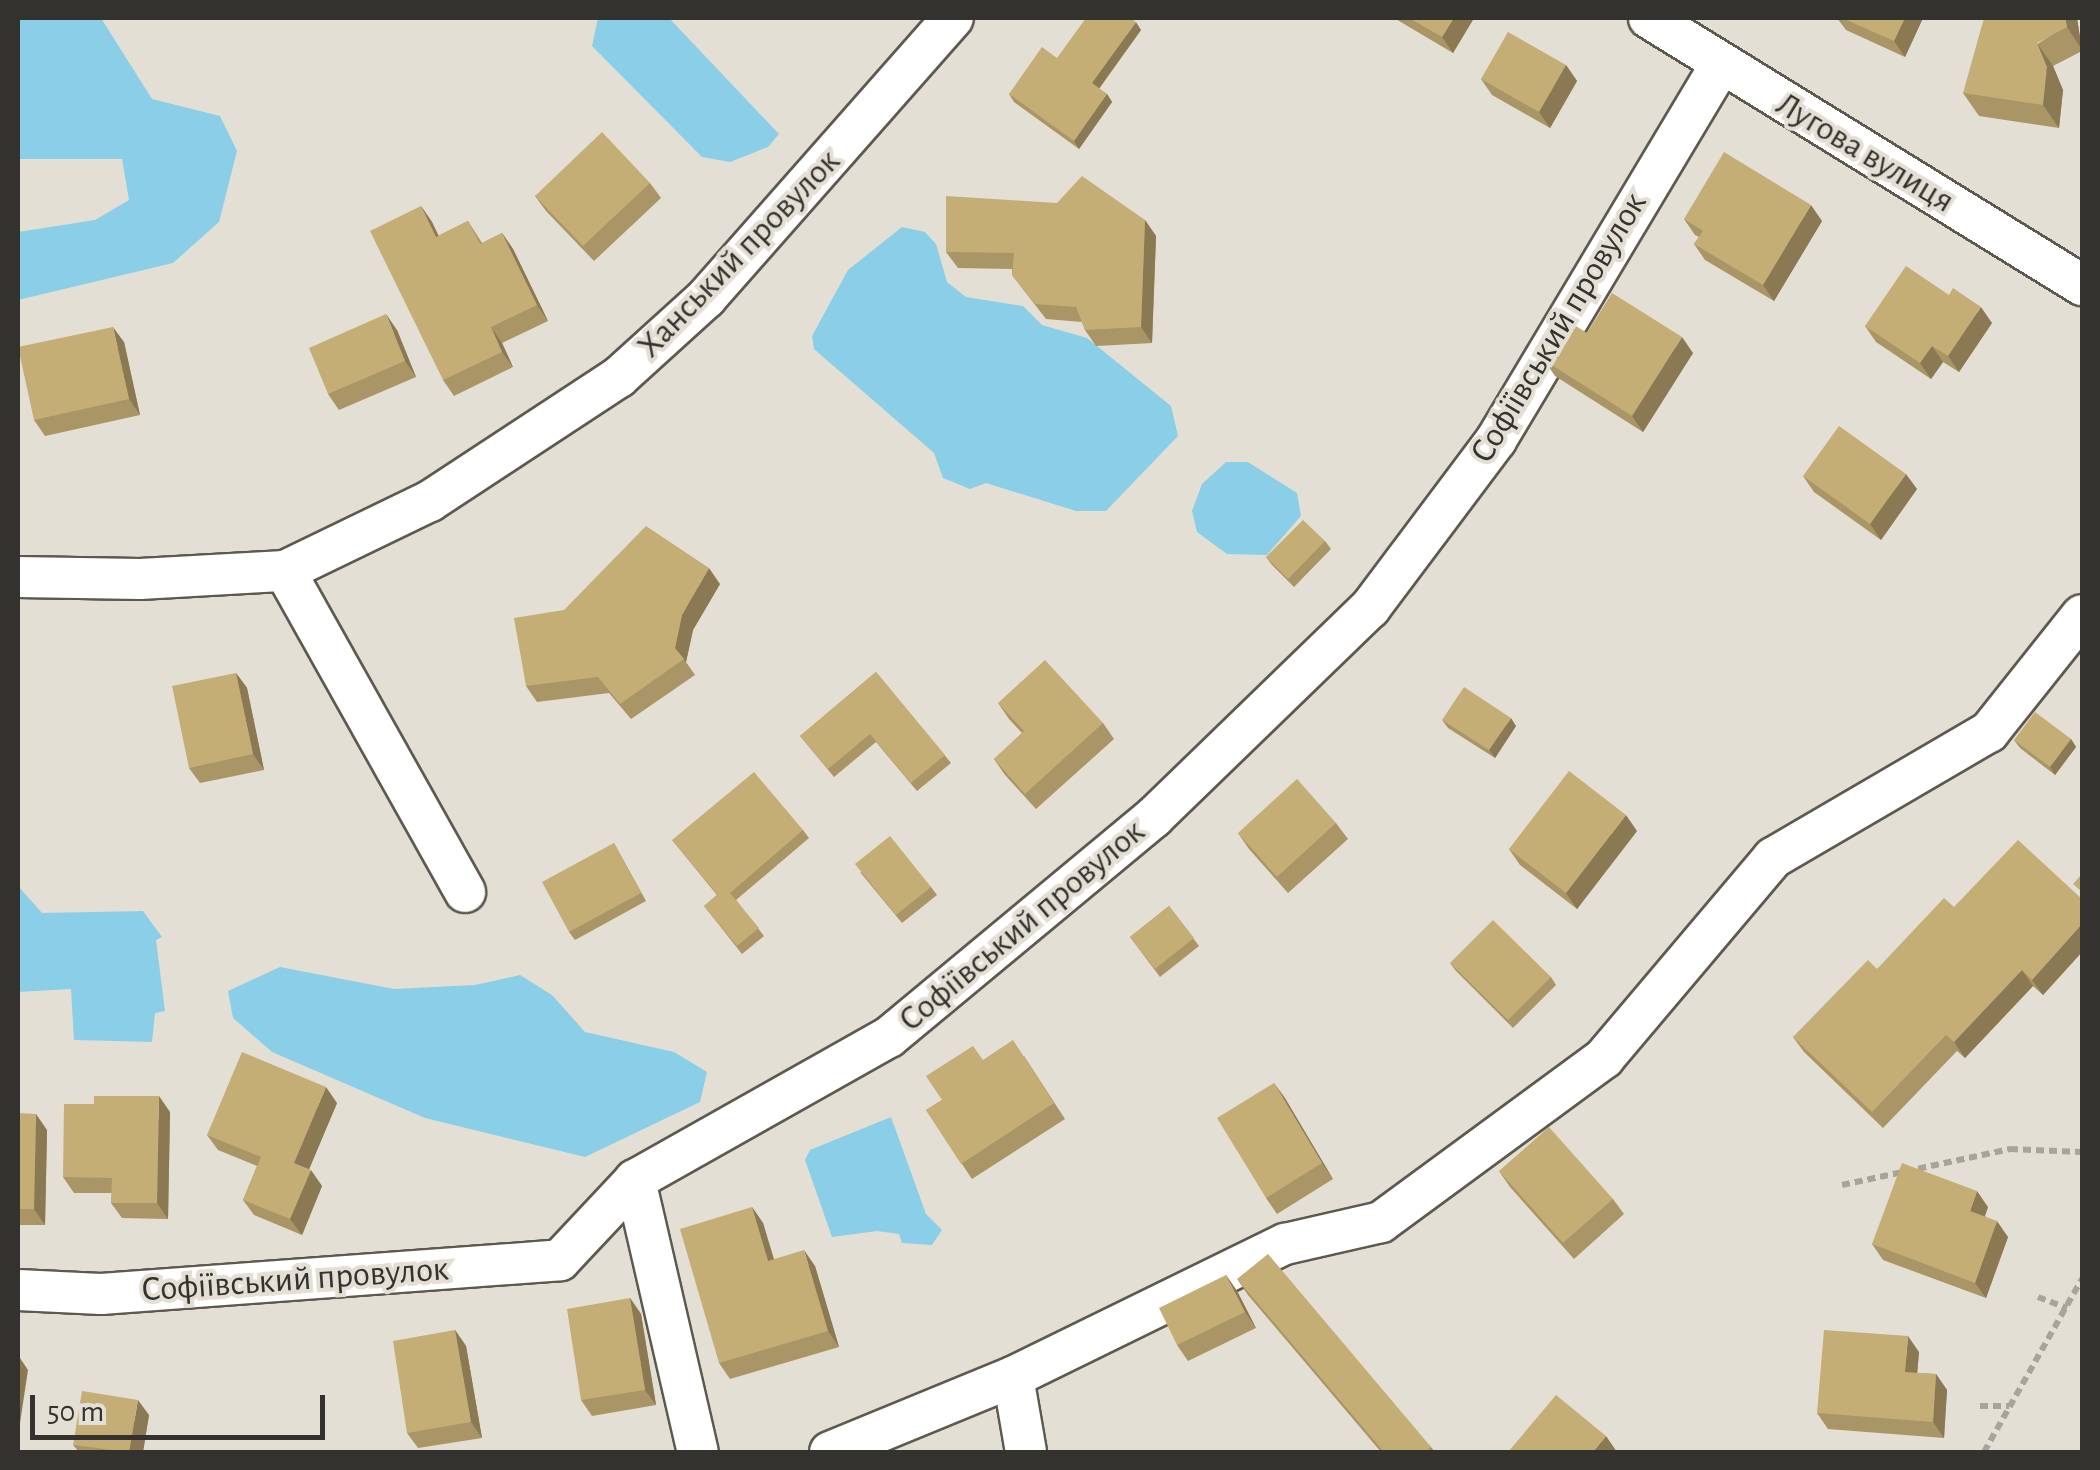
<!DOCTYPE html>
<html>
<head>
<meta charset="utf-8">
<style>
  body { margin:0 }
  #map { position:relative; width:2100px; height:1470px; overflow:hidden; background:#e4dfd4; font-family:"Alegreya Sans",sans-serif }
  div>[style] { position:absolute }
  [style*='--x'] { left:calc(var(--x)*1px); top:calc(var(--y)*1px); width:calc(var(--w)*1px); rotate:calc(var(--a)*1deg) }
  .water>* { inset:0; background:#8acfe7 }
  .path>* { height:6px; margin-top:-3px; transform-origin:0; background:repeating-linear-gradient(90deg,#a8a49b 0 8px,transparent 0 13px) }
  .roads { filter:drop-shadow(2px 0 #5d594f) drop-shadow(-2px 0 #5d594f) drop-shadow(0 2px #5d594f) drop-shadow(0 -2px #5d594f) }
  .minor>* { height:40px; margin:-20px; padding:0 20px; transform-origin:20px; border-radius:20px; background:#fff }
  .wall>* { inset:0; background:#a99565 }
  .shaded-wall>* { inset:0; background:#8a7953 }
  .building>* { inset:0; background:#c5ad76 }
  span { translate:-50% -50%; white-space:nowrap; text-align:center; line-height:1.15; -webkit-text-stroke:8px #e4dfd4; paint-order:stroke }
  .street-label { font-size:35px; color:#34322e }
  .frame { position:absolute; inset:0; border:20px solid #34322e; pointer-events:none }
  .scale { position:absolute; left:30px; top:1395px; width:295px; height:45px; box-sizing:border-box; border:5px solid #34322e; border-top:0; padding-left:12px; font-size:30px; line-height:35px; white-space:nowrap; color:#34322e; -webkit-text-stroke:8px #e4dfd4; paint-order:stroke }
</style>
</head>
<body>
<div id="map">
  <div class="water">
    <i style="clip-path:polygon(18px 18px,101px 18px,152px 99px,220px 116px,237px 151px,219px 222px,173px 263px,18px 300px,18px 232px,95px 220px,129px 200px,122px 159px,18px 159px)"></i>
    <i style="clip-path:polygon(598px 18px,669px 18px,779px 134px,768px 147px,730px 162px,702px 157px,592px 46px)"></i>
    <i style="clip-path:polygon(902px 227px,925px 232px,936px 244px,947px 282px,966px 297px,1023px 306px,1042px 325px,1087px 338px,1171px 406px,1178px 436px,1106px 511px,1076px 511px,986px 483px,970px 489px,943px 478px,934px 453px,814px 349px,812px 336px,848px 270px)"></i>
    <i style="clip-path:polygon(1226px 462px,1248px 462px,1297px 493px,1301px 516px,1267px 555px,1227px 554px,1197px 532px,1192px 511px,1202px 484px)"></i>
    <i style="clip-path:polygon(18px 886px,42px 913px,143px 911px,162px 937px,156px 940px,165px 1011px,155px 1013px,152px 1042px,74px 1040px,71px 989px,18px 992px)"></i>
    <i style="clip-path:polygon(280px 967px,394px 989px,475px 985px,520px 975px,552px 995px,585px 1032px,674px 1052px,707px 1072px,700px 1102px,585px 1157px,425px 1118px,272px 1052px,233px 1018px,228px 991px)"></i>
    <i style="clip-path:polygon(891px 1117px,926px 1214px,942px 1230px,932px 1245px,902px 1243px,899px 1234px,877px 1231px,832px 1237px,805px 1160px,810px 1150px)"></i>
  </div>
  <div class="path">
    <i style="--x:1842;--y:1185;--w:172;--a:-12.1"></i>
    <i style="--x:2010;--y:1149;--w:72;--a:2.4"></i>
    <i style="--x:2038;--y:1297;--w:31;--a:21"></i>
    <i style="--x:1980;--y:1406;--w:29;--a:0"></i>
    <i style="--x:1984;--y:1452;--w:199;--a:-60.5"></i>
  </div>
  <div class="roads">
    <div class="minor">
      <i style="--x:1649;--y:18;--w:509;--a:31.66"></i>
      <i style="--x:285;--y:571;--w:368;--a:60.7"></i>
      <i style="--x:18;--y:577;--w:122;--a:0.9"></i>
      <i style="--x:140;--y:579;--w:145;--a:-3.2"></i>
      <i style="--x:285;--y:571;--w:161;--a:-25.8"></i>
      <i style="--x:430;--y:501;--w:226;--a:-33.3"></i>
      <i style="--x:619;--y:377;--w:118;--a:-42.2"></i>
      <i style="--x:706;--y:298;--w:373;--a:-48.6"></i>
      <i style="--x:635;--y:1180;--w:279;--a:77"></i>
      <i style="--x:18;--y:1290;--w:83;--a:2.8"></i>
      <i style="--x:101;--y:1294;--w:460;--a:-4.2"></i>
      <i style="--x:560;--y:1260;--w:110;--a:-46.8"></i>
      <i style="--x:635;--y:1180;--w:291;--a:-29.4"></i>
      <i style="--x:889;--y:1037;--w:344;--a:-39.7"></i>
      <i style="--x:1154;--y:817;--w:301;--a:-44.1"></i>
      <i style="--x:1370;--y:608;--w:210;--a:-53.1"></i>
      <i style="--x:1496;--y:440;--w:437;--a:-59.1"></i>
      <i style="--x:830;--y:1452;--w:198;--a:-22.3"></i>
      <i style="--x:1026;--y:1452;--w:76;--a:-99.8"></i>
      <i style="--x:1013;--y:1377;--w:303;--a:-26.1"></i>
      <i style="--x:1285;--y:1244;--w:98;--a:-12.9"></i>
      <i style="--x:1381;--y:1222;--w:277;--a:-36.3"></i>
      <i style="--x:1604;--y:1058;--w:262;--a:-49.8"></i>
      <i style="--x:1773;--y:858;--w:250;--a:-30.3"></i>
      <i style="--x:1989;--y:732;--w:149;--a:-51.5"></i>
    </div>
  </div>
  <div class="wall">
    <i style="clip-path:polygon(1394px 18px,1474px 18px,1453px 53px)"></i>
    <i style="clip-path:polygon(1837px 18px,1923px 18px,1905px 57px,1846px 30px)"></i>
    <i style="clip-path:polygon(2077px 18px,2082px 51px,2053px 66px,2063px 90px,2059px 128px,1979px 116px,1963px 93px)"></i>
    <i style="clip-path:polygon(1141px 30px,1099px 89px,1107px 94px,1112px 102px,1079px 149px,1014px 102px,1009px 94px,1057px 58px)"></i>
    <i style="clip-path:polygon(1566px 65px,1577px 81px,1550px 128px,1492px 95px,1481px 79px)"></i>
    <i style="clip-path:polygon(650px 183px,661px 198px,594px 261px,546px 211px,535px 196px)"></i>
    <i style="clip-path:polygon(421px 206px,432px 222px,438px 236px,468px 221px,482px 243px,502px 233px,513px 249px,548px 321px,502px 343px,513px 367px,454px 396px,443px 380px)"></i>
    <i style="clip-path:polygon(1684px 219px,1822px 221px,1774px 301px,1705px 260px,1694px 244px,1699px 237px,1695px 235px)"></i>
    <i style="clip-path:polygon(1145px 220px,1156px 236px,1152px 343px,1096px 346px,1085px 330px,1082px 322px,1046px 319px,1012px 275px,1012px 269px,958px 268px,946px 252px)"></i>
    <i style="clip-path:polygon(1949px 295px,1992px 323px,1959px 372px,1943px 362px,1931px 379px,1876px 342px,1865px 326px)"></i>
    <i style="clip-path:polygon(397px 330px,416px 377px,339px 410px,328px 394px)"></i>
    <i style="clip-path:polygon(1587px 333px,1693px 353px,1643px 432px,1555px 376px,1544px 360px)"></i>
    <i style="clip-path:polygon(124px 342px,140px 415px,45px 436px,34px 420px)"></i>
    <i style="clip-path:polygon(1803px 476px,1917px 489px,1881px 540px,1814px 492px)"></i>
    <i style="clip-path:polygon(1325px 541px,1331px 549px,1294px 587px,1272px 565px,1266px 557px)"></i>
    <i style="clip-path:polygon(720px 584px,693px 630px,686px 662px,695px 675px,631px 719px,609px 693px,537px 702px,526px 686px,564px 610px)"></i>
    <i style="clip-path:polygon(876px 672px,951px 763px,917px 791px,876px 742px,834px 777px,800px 736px)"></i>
    <i style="clip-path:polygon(236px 673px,247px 688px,264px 770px,200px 783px,189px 768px)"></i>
    <i style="clip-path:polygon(998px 703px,1103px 723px,1114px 739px,1036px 809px,1005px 775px,994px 759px,1022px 733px,1009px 719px)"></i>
    <i style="clip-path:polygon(1442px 720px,1516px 726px,1495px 758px,1448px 728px)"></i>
    <i style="clip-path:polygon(2071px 739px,2076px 747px,2055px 775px,2020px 748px,2014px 740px)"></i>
    <i style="clip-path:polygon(1336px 823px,1348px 839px,1288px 893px,1249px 849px,1238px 833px)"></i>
    <i style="clip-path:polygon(803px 830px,809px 838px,736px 900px,764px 936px,742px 954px,704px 906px,717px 895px,672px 840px)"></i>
    <i style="clip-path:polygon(1637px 831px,1577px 909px,1520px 865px,1509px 849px)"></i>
    <i style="clip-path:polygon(614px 843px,646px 901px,575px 940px,569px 932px)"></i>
    <i style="clip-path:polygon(860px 872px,931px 887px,937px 895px,902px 923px)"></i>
    <i style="clip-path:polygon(2082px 899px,2082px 952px,2043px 995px,2033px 986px,1965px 1058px,1957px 1051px,1883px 1128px,1804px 1052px,1793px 1037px,1954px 907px)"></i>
    <i style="clip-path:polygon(1169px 906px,1199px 946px,1160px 977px,1130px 937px)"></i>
    <i style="clip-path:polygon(1450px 963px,1551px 977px,1556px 985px,1513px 1028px,1456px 971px)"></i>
    <i style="clip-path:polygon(1024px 1056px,1065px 1119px,972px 1179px,926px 1110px,942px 1100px,983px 1060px)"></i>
    <i style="clip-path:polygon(1274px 1083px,1333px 1179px,1277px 1214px,1266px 1198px)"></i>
    <i style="clip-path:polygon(337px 1103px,309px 1169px,322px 1186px,302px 1235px,254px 1215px,243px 1200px,257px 1166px,218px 1150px,207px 1135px)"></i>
    <i style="clip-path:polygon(170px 1112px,168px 1219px,122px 1218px,111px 1203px,112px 1193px,74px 1193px,63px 1177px)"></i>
    <i style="clip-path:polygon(18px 1113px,47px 1130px,45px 1225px,18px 1225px)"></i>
    <i style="clip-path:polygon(1499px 1171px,1613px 1199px,1624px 1214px,1574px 1259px,1510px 1187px)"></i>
    <i style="clip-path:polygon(752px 1207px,763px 1223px,774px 1259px,815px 1266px,839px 1347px,730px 1379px,719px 1363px)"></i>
    <i style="clip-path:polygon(1988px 1207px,1985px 1216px,2008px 1237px,1986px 1298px,1883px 1260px,1872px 1244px)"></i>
    <i style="clip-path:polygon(1226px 1275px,1237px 1291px,1256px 1328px,1188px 1361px,1177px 1345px)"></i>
    <i style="clip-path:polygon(1237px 1279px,1431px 1447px,1435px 1452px,1381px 1452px,1248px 1295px)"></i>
    <i style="clip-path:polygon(630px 1298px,641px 1314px,656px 1405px,592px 1416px,581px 1400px)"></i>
    <i style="clip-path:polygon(455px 1330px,466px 1346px,482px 1438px,418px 1448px,407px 1433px)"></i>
    <i style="clip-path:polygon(1919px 1352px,1917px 1373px,1936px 1374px,1947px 1390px,1944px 1438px,1828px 1429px,1817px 1413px)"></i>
    <i style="clip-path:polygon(149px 1415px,143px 1452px,79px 1452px,73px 1445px)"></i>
  </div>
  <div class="shaded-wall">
    <i style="clip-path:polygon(1454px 18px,1474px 18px,1453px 53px,1442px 37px)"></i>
    <i style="clip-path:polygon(1905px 18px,1923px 18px,1905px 57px,1894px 41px)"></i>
    <i style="clip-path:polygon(2065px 18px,2077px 18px,2082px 50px,2067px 27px)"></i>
    <i style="clip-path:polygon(1136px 22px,1141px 30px,1097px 91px,1092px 83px)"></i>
    <i style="clip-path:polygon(2037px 43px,2053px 66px,2063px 90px,2059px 128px,2043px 105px)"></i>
    <i style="clip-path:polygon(1566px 65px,1577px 81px,1550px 128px,1539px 112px)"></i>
    <i style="clip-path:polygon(1107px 94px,1112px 102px,1079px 149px,1074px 141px)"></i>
    <i style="clip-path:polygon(1811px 205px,1822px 221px,1774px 301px,1763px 285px)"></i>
    <i style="clip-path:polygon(421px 206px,432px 222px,447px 253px,436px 237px)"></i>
    <i style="clip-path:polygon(1145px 220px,1156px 236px,1152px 343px,1141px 327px)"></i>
    <i style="clip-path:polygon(502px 233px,513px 249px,548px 321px,537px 305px)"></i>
    <i style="clip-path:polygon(1981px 307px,1992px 323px,1959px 372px,1948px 356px)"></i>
    <i style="clip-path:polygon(386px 314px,397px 330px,416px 377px,405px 361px)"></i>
    <i style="clip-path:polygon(113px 327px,124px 342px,140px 415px,129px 399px)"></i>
    <i style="clip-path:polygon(491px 327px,502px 343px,513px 367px,502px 352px)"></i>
    <i style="clip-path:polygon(1682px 337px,1693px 353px,1643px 432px,1632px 416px)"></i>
    <i style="clip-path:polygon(1932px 346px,1943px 362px,1931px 379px,1920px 363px)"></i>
    <i style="clip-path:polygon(1906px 474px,1917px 489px,1881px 540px,1870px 524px)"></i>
    <i style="clip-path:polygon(709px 568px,720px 584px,693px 630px,686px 662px,675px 648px,682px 615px)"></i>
    <i style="clip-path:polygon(236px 673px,247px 688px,264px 770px,253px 754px)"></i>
    <i style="clip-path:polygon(1511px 718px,1516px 726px,1495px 758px,1489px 750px)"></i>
    <i style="clip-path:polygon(2071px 739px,2076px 747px,2055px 775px,2050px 767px)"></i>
    <i style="clip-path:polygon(1626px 815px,1637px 831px,1577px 909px,1566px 893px)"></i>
    <i style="clip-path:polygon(2082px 924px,2082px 952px,2043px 995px,2032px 980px)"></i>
    <i style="clip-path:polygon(2022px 970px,2033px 986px,1965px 1058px,1954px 1042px)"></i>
    <i style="clip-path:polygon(1274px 1083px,1285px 1098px,1333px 1179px,1322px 1163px)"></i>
    <i style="clip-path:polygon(326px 1087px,337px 1103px,305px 1179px,294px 1163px)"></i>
    <i style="clip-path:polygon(159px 1096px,170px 1112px,168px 1219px,157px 1203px)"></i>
    <i style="clip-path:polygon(36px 1114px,47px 1130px,45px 1225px,34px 1209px)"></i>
    <i style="clip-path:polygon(311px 1170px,322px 1186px,302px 1235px,290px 1219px)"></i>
    <i style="clip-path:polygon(1977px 1191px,1988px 1207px,1981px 1227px,1970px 1211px)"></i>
    <i style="clip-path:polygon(752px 1207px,763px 1223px,779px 1277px,768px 1261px)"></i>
    <i style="clip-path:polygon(1997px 1221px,2008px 1237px,1986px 1298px,1975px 1283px)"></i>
    <i style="clip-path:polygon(804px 1250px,815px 1266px,839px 1347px,828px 1331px)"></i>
    <i style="clip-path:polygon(1226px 1275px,1237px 1291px,1256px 1328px,1245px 1312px)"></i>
    <i style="clip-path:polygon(630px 1298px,641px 1314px,656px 1405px,645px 1390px)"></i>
    <i style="clip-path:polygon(455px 1330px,466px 1346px,482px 1438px,471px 1422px)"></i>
    <i style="clip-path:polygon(1908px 1336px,1919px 1352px,1916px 1388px,1905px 1372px)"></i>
    <i style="clip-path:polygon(18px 1355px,28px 1370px,20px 1423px,18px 1420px)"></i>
    <i style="clip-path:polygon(1936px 1374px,1947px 1390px,1944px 1438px,1933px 1422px)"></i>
    <i style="clip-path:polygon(138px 1400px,149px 1415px,143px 1452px,129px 1452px)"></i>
    <i style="clip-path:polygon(1606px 1436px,1617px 1452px,1593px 1452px)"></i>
  </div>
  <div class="building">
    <i style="clip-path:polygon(1086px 18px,1130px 18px,1136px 22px,1092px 83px,1107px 94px,1074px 141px,1009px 94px,1042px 47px,1057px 58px)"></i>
    <i style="clip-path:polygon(1409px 18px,1454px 18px,1442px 37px)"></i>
    <i style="clip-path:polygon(1842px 18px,1905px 18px,1894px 41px)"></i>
    <i style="clip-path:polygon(1984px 18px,2065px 18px,2067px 27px,2037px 43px,2047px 67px,2043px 105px,1963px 93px)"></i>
    <i style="clip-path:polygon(1508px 32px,1566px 65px,1539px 112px,1481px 79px)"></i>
    <i style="clip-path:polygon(602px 132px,650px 183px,583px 246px,535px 196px)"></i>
    <i style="clip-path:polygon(1724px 152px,1811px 205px,1763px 285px,1694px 244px,1703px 231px,1684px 219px)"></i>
    <i style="clip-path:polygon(1082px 176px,1145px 220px,1141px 327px,1085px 330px,1076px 307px,1035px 304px,1012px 275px,1014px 253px,946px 252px,946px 196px,1057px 203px)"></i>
    <i style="clip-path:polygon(421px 206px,436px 237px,468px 221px,480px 244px,502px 233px,537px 305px,491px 327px,502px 352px,443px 380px,370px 231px)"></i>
    <i style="clip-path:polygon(1906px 266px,1949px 295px,1953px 288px,1981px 307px,1948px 356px,1932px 346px,1920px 363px,1865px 326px)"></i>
    <i style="clip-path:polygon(1612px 293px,1682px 337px,1632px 416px,1544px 360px,1568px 321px,1587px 333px)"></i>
    <i style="clip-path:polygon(386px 314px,405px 361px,328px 394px,309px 348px)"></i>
    <i style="clip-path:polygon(113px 327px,129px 399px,34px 420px,18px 347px)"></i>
    <i style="clip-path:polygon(1839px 426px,1906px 474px,1870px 524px,1803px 476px)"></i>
    <i style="clip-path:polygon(1303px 520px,1325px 541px,1288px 579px,1266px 557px)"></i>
    <i style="clip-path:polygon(646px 526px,709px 568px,682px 615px,675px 648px,684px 659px,620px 704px,598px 677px,526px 686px,514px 618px,564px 610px)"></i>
    <i style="clip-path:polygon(1045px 660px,1103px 723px,1025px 794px,994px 759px,1024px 731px,998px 703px)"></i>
    <i style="clip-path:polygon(876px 672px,945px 755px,911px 783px,870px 734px,828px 769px,800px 736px)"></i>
    <i style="clip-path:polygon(236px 673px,253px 754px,189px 768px,172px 686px)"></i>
    <i style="clip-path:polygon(1464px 687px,1511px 718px,1489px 750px,1442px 720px)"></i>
    <i style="clip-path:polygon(2035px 712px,2071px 739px,2050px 767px,2014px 740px)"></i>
    <i style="clip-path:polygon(1569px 771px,1626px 815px,1566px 893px,1509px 849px)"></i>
    <i style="clip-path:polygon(754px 772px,803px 830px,730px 893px,759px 928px,737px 946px,704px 906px,718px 895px,672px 840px)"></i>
    <i style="clip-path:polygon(1297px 779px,1336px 823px,1277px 877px,1238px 833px)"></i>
    <i style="clip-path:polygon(890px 836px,931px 887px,896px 915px,855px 864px)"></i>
    <i style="clip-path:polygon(2018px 840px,2082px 899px,2082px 924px,2032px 980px,2022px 970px,1954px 1042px,1946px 1035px,1872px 1112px,1793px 1037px,1868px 960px,1877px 969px,1944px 898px,1954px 907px)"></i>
    <i style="clip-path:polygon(614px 843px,641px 893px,569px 932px,542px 882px)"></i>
    <i style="clip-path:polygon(2082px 874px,2082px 892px,2073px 884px)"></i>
    <i style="clip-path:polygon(1169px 906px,1194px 938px,1155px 969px,1130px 937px)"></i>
    <i style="clip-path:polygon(1493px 920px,1551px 977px,1508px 1020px,1450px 963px)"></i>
    <i style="clip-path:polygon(1013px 1040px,1054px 1103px,961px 1164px,926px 1110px,942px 1100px,926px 1076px,973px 1046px,983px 1060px)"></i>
    <i style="clip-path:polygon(242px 1052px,326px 1087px,294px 1163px,311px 1170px,290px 1219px,243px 1200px,261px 1157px,207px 1135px)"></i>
    <i style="clip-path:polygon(1274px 1083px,1322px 1163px,1266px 1198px,1217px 1118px)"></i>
    <i style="clip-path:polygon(94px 1096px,159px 1096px,157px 1203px,111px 1203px,112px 1178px,63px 1177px,64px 1104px,94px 1104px)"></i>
    <i style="clip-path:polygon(18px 1113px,36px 1114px,34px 1209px,18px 1209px)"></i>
    <i style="clip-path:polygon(1549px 1127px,1613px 1199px,1563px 1243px,1499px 1171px)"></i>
    <i style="clip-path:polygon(1902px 1163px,1977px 1191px,1970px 1211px,1997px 1221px,1975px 1283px,1872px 1244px)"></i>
    <i style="clip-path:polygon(752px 1207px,768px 1261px,804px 1250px,828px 1331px,719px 1363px,680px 1229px)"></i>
    <i style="clip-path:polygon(1268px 1254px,1431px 1447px,1425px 1452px,1384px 1452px,1237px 1279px)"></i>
    <i style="clip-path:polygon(1226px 1275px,1245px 1312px,1177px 1345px,1159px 1308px)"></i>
    <i style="clip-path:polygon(630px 1298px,645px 1390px,581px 1400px,567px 1309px)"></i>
    <i style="clip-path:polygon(455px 1330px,471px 1422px,407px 1433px,393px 1341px)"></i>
    <i style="clip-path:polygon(1824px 1330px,1908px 1336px,1905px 1372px,1936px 1374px,1933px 1422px,1817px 1413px)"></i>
    <i style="clip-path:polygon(82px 1391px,138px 1400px,129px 1452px,73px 1445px)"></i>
    <i style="clip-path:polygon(1556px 1395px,1606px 1436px,1593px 1452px,1508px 1452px)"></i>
  </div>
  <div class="street-label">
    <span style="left:1865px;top:153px;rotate:31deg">Лугова вулиця</span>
    <span style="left:739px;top:254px;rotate:-46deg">Ханський провулок</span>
    <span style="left:1559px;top:328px;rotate:-59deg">Софіївський провулок</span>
    <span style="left:1022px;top:926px;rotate:-40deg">Софіївський провулок</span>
    <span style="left:295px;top:1280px;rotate:-4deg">Софіївський провулок</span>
  </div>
  <div class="frame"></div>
  <div class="scale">50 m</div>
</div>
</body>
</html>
